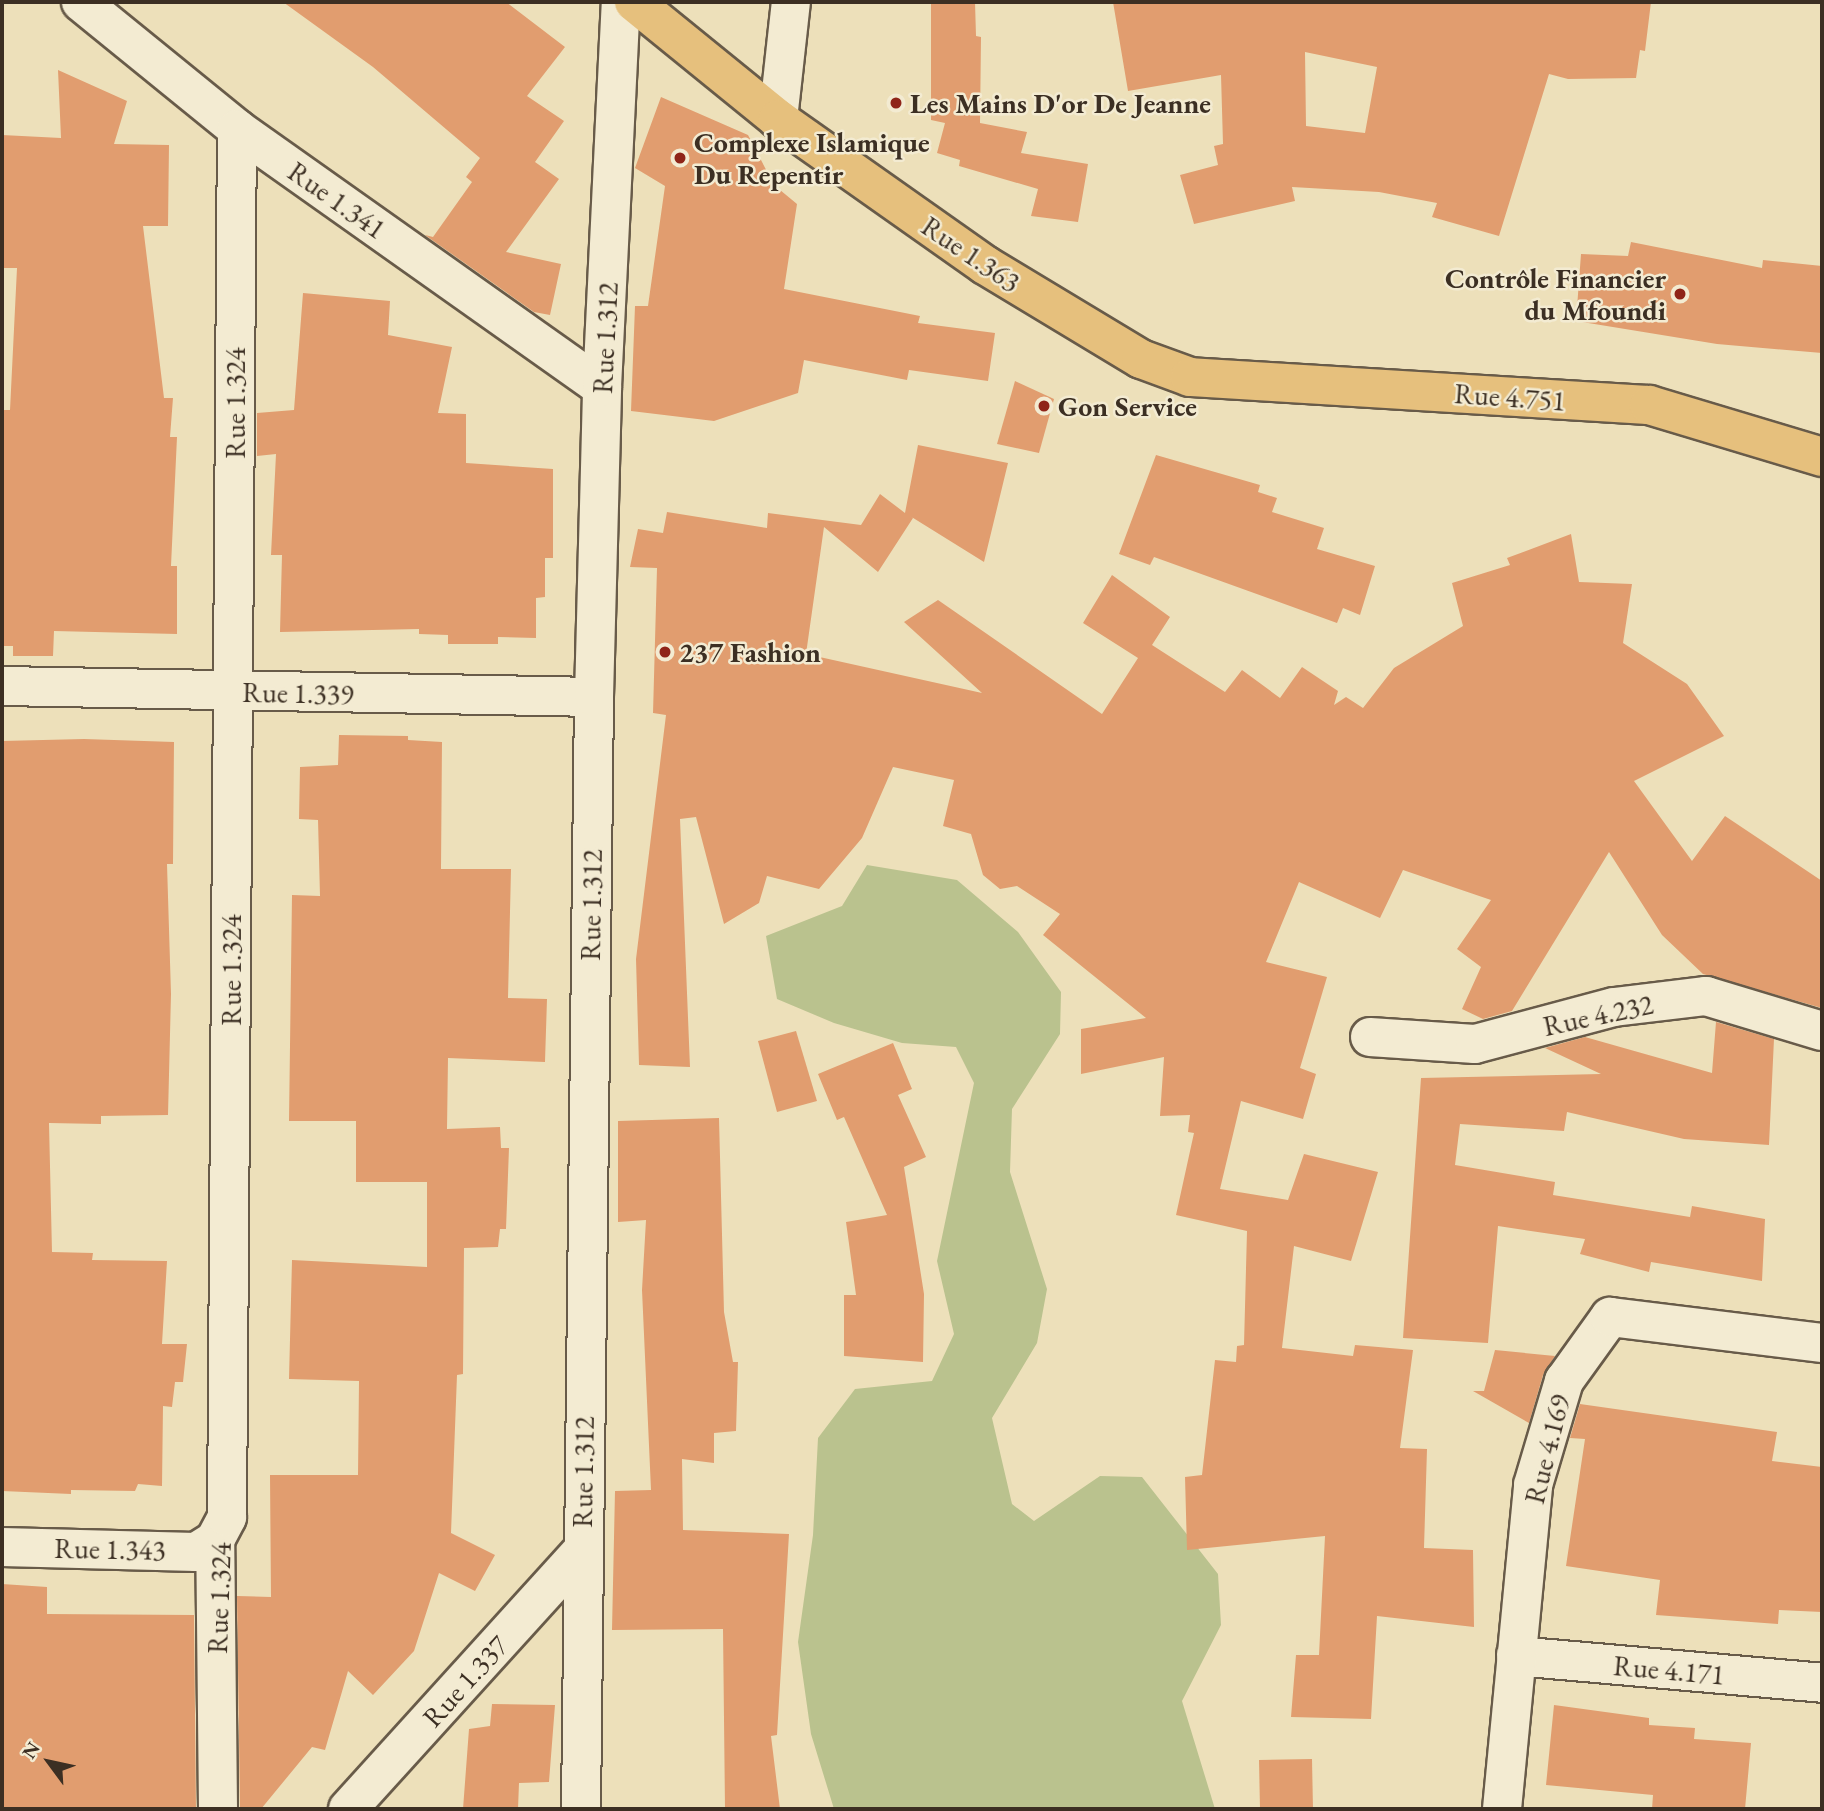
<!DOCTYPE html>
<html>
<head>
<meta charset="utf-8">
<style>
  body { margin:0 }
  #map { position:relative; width:1824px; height:1811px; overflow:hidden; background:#ede0ba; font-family:"EB Garamond",serif }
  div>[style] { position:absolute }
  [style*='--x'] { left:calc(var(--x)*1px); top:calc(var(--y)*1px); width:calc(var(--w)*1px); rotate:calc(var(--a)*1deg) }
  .green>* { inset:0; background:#bac28e }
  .building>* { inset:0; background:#e19d6f }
  .roads { filter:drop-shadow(2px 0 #685b49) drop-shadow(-2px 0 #685b49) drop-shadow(0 2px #685b49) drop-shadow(0 -2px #685b49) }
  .minor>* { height:38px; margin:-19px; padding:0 19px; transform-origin:19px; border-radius:19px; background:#f3ebd2 }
  .major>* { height:38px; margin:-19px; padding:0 19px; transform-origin:19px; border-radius:19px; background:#e6c07d }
  .dots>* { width:19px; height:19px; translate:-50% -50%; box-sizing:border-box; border:4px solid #f3ebd2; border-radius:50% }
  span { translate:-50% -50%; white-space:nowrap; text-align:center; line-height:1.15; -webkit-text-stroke:5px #f3ebd2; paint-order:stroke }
  .poi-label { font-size:28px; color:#3c2f23; font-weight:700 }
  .left { translate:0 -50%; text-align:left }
  .right { translate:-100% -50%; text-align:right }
  .street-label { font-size:28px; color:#3c2f23 }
  .frame { position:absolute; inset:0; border:4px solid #3c2f23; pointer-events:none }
  .north { position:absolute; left:14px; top:1727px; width:70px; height:70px; -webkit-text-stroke:5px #f3ebd2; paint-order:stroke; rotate:303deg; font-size:19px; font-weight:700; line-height:28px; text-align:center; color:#3c2f23 }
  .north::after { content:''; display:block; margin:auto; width:24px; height:32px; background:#3c2f23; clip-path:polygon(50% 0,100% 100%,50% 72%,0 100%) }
</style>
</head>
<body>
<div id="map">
  <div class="green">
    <i style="clip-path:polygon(867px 865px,957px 880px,1018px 932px,1061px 992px,1060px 1034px,1012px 1109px,1010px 1172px,1047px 1289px,1037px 1343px,992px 1418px,1012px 1504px,1034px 1521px,1100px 1476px,1142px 1477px,1218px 1574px,1221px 1625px,1182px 1701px,1215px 1809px,834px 1809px,811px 1734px,798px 1642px,813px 1535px,818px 1438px,855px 1389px,932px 1381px,954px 1334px,937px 1261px,974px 1083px,956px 1047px,902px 1043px,834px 1023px,777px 999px,766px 936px,842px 906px)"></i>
  </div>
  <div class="building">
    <i style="clip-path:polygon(283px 2px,506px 2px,565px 47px,527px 96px,564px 121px,535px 162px,559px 179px,506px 252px,561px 264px,550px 315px,534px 312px,425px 235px,433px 237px,472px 182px,466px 177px,480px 158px,373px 67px)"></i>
    <i style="clip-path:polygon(931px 2px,975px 2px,976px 36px,981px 37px,980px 123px,1027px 132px,1021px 153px,1088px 164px,1078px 222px,1031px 216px,1038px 189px,959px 166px,960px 160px,937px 153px,945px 123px,931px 120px)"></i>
    <i style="clip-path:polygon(evenodd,1113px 2px,1651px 2px,1645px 51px,1640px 50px,1636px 78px,1568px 79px,1549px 74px,1499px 236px,1432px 217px,1437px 203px,1379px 192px,1292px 187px,1295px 201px,1194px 224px,1180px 175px,1218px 165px,1214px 146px,1223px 144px,1221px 75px,1128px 91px,1113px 2px,1305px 52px,1377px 67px,1365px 133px,1306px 126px,1305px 52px)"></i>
    <i style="clip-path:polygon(58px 70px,127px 101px,114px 144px,169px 145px,168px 226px,143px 226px,164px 398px,173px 398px,170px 437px,177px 437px,171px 566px,177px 566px,177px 634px,54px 631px,53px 656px,13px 656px,13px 646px,2px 646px,2px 410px,10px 410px,17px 268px,3px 268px,2px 135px,61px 138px)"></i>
    <i style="clip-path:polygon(661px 97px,748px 135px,774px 185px,797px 204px,784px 289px,920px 316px,918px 323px,995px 333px,988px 381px,909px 370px,907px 380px,804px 360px,798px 393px,714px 421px,631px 411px,635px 306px,648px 306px,665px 186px,635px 168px)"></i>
    <i style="clip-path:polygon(1631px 242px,1762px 268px,1763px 260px,1822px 266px,1822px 353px,1717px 344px,1576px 321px,1581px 254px,1628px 256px)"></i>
    <i style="clip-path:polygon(303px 293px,390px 301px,388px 335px,452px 347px,438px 413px,466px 414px,466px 463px,553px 469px,553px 558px,545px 558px,545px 597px,536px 598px,536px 638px,498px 637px,498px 644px,448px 644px,448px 635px,419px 634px,419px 629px,280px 632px,282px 555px,271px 555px,276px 454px,257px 456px,257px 413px,294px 410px)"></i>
    <i style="clip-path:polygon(1015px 381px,1054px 399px,1039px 453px,997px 444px)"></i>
    <i style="clip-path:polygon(918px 445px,1008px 463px,984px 562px,910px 516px,913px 518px,878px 572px,824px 527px,806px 654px,982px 693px,904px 622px,938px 600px,1102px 714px,1138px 658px,1083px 623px,1112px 575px,1170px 617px,1152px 645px,1225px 692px,1242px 670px,1280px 698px,1302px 667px,1338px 691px,1334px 705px,1346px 697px,1363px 708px,1394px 668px,1463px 626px,1452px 583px,1510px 565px,1507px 558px,1571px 534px,1579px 582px,1632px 584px,1623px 643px,1687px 684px,1724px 736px,1634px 781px,1692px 861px,1725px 816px,1822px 881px,1822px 1008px,1703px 974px,1662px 935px,1609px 852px,1512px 1011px,1483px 1019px,1462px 1009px,1481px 967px,1457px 949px,1491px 900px,1403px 870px,1380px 918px,1299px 882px,1266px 962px,1327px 977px,1300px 1068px,1316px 1074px,1303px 1119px,1241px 1101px,1220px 1189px,1288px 1200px,1304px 1154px,1378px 1172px,1351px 1261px,1294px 1246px,1282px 1348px,1353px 1356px,1355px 1345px,1413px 1350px,1400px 1448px,1427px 1449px,1424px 1548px,1473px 1550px,1474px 1627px,1377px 1616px,1371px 1719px,1291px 1717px,1296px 1655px,1319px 1655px,1325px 1536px,1187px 1550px,1185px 1477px,1202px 1475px,1215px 1360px,1236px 1362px,1237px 1346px,1244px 1345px,1247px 1231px,1176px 1215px,1194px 1133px,1188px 1132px,1190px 1115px,1160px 1116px,1164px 1057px,1081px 1074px,1081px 1029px,1146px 1018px,1043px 935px,1060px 914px,1017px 886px,1000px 889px,983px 875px,971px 834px,943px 826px,954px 780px,893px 767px,862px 838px,819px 889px,767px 876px,759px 903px,724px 924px,696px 817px,680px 819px,690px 1067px,639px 1065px,636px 959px,666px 715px,653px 713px,657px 568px,630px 567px,638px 529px,663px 533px,667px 512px,767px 528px,768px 513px,861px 525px,880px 494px,905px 513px)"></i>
    <i style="clip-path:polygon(1156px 455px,1260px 485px,1258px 492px,1277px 498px,1272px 512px,1324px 528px,1317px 549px,1375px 566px,1360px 615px,1343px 608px,1337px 623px,1154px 557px,1150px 565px,1119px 554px)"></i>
    <i style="clip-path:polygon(339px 735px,408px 736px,408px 740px,442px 742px,441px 869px,511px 869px,508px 998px,547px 999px,545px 1062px,448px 1058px,447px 1129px,500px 1127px,501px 1148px,509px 1148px,506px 1229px,500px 1229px,498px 1247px,464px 1248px,463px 1374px,457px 1375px,451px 1533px,495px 1555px,475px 1591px,439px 1573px,414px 1651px,373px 1695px,348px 1671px,325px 1750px,312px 1747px,261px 1809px,240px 1809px,237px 1596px,271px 1597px,270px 1475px,358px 1475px,359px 1381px,289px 1379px,292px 1260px,427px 1267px,427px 1182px,356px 1182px,356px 1121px,289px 1121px,292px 895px,320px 896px,318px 820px,299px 819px,300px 767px,338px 765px)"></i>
    <i style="clip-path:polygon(84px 739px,174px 742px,173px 864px,167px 864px,171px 994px,168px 1115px,101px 1116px,101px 1124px,49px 1123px,52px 1252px,93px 1253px,92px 1260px,167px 1261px,162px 1344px,187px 1344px,183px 1382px,175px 1382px,172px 1407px,163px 1406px,162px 1486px,138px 1484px,135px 1491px,71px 1490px,71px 1494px,2px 1491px,2px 741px)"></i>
    <i style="clip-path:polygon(1716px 1022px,1774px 1039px,1769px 1145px,1684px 1139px,1567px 1112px,1564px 1131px,1460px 1124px,1455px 1165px,1555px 1182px,1553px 1195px,1690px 1217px,1692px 1206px,1765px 1219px,1762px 1281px,1651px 1262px,1649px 1272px,1580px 1254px,1585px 1239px,1498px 1226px,1488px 1343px,1403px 1338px,1421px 1078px,1601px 1074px,1545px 1048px,1585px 1037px,1712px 1073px)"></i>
    <i style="clip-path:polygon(796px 1031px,817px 1101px,777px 1112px,758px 1041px)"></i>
    <i style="clip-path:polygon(893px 1043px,912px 1089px,898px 1095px,926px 1157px,904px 1167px,924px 1294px,923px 1362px,844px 1356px,844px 1295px,856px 1295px,846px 1222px,887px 1215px,844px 1117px,837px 1120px,818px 1074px)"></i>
    <i style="clip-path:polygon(719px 1118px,724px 1312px,733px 1362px,738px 1362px,736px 1431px,714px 1433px,714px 1463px,682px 1459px,683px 1530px,789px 1534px,777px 1735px,771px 1736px,780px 1809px,725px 1809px,723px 1629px,612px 1630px,615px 1491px,651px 1490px,642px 1290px,646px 1220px,618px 1222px,618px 1121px)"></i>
    <i style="clip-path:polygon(1495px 1350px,1555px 1356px,1543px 1375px,1529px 1423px,1473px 1391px,1484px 1391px)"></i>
    <i style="clip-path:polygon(1580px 1404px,1777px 1432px,1772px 1461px,1822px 1467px,1822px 1612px,1779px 1610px,1778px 1624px,1656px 1615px,1660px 1580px,1566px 1566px,1585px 1439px,1570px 1438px)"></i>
    <i style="clip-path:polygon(2px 1584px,47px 1587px,47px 1614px,194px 1615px,196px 1809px,2px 1809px)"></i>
    <i style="clip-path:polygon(492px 1704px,555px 1705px,549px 1782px,519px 1783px,518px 1809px,463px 1809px,469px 1729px,490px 1726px)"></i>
    <i style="clip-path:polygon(1554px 1705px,1649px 1718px,1649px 1725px,1695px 1728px,1694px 1739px,1751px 1743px,1745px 1809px,1652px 1809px,1653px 1795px,1546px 1785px)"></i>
    <i style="clip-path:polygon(1312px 1759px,1313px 1809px,1260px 1809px,1259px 1760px)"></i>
  </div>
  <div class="roads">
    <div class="minor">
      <i style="--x:81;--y:2;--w:201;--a:39.1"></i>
      <i style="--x:237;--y:129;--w:447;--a:35.3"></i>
      <i style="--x:778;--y:119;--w:118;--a:-83.7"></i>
      <i style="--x:2;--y:686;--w:592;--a:1.06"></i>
      <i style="--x:1370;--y:1037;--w:105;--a:3.8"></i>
      <i style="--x:1475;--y:1044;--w:144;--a:-14.9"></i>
      <i style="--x:1614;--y:1007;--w:93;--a:-6.8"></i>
      <i style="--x:1706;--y:996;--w:121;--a:16.8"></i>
      <i style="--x:2;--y:1547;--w:194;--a:1.5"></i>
      <i style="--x:196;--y:1552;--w:22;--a:-32"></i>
      <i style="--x:1516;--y:1656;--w:307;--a:5"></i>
      <i style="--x:218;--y:1809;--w:269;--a:-90.6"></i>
      <i style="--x:215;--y:1540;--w:26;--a:-62"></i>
      <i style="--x:227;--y:1517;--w:1388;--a:-89.59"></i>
      <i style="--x:348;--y:1809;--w:347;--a:-47.8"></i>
      <i style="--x:581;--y:1809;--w:1112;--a:-89.33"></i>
      <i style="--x:594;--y:697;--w:310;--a:-88.5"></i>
      <i style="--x:602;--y:387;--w:385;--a:-87.2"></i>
      <i style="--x:1502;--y:1809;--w:325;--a:-84.5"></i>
      <i style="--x:1533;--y:1485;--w:109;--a:-73.4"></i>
      <i style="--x:1564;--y:1381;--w:79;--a:-54.3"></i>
      <i style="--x:1610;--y:1317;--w:214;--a:7"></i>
    </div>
    <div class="major">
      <i style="--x:634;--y:2;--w:186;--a:39.1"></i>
      <i style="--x:778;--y:119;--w:253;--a:35.2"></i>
      <i style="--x:985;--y:265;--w:182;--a:31.1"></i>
      <i style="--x:1141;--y:359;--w:52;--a:20.2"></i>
      <i style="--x:1190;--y:377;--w:460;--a:3.5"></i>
      <i style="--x:1649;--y:405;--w:181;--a:16.7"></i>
    </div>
  </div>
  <div class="dots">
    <i style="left:896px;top:103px;background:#8f2418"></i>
    <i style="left:680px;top:158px;background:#8f2418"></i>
    <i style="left:1680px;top:294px;background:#8f2418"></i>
    <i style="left:1044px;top:406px;background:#8f2418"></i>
    <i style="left:665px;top:652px;background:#8f2418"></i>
  </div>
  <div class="poi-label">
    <span class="left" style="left:910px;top:103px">Les Mains D'or De Jeanne</span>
    <span class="left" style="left:694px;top:158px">Complexe Islamique<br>Du Repentir</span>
    <span class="right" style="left:1666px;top:294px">Contrôle Financier<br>du Mfoundi</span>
    <span class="left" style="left:1058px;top:406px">Gon Service</span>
    <span class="left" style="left:679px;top:652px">237 Fashion</span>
  </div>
  <div class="street-label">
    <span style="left:337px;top:200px;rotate:35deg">Rue 1.341</span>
    <span style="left:971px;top:254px;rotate:34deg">Rue 1.363</span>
    <span style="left:605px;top:338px;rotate:-87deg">Rue 1.312</span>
    <span style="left:1510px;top:397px;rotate:4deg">Rue 4.751</span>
    <span style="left:235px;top:403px;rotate:-90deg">Rue 1.324</span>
    <span style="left:298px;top:693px;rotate:1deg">Rue 1.339</span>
    <span style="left:591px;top:905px;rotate:-89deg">Rue 1.312</span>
    <span style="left:231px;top:970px;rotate:-90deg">Rue 1.324</span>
    <span style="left:1598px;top:1015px;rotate:-12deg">Rue 4.232</span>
    <span style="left:1547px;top:1449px;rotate:-76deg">Rue 4.169</span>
    <span style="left:583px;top:1472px;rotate:-89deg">Rue 1.312</span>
    <span style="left:110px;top:1549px;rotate:1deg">Rue 1.343</span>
    <span style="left:219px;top:1598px;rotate:-88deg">Rue 1.324</span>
    <span style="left:1669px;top:1670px;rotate:5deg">Rue 4.171</span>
    <span style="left:465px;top:1681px;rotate:-48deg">Rue 1.337</span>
  </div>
  <div class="frame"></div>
  <div class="north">N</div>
</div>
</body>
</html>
